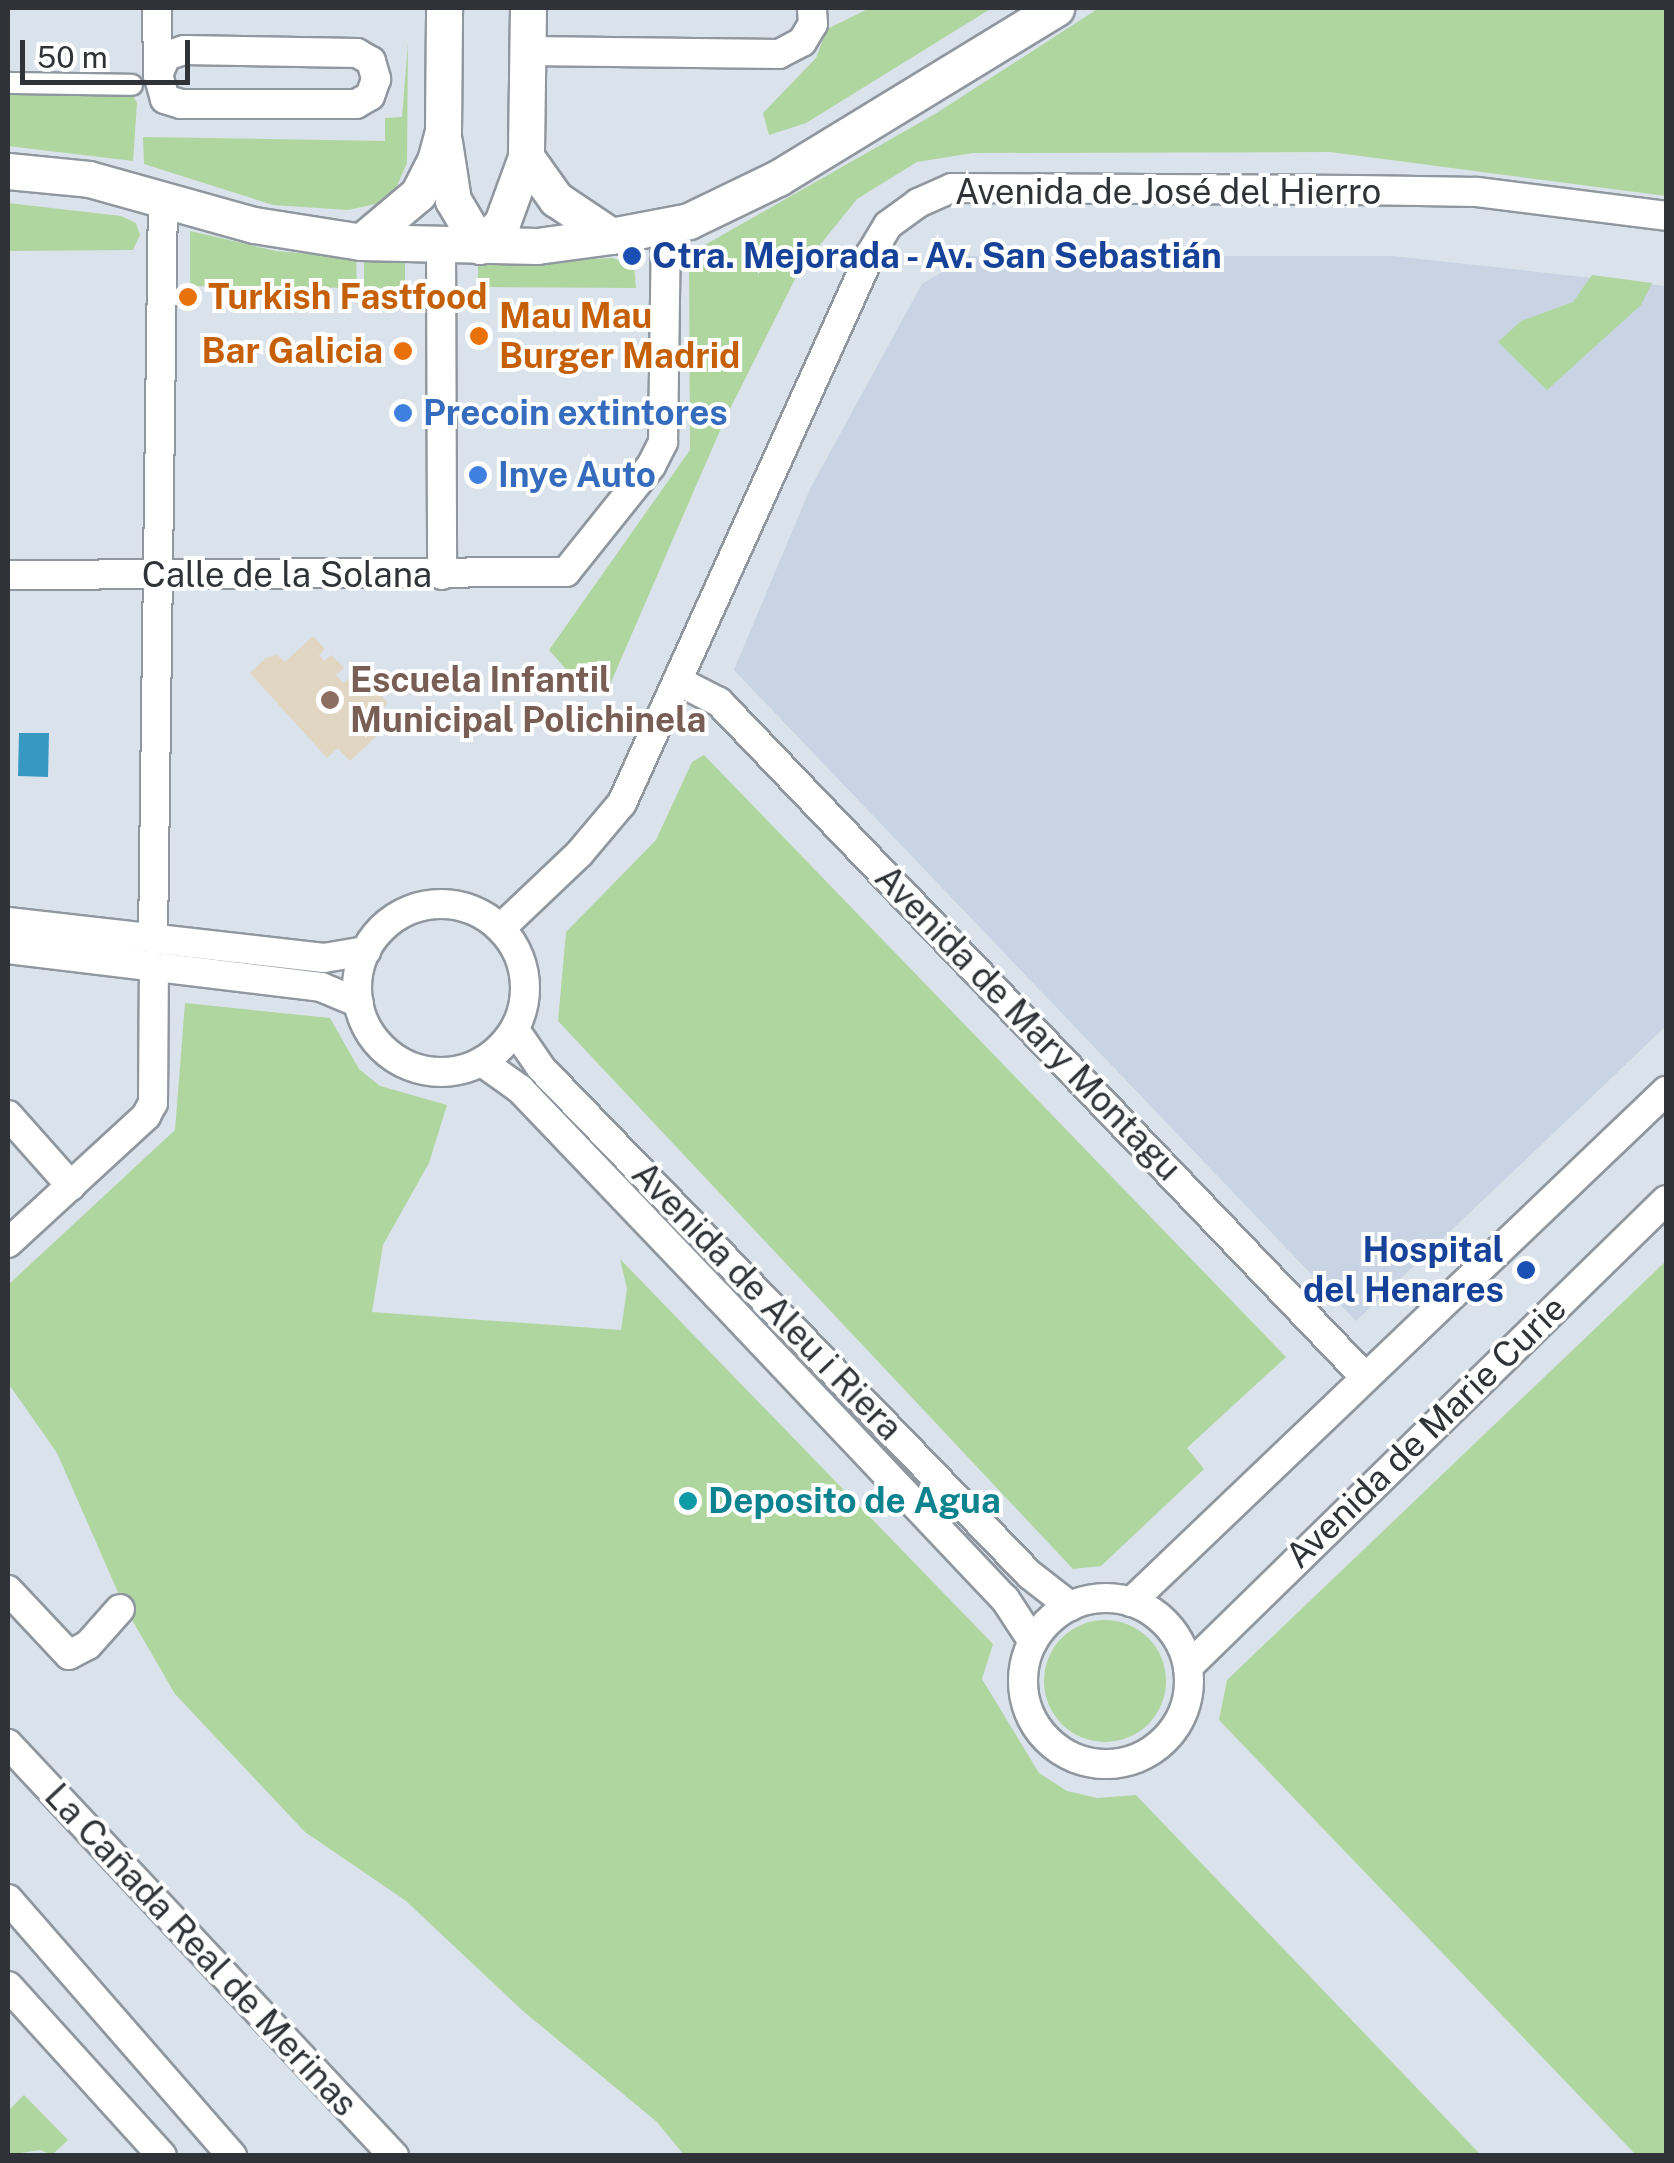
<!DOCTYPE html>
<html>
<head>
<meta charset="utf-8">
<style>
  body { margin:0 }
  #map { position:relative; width:1674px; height:2163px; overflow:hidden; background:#dae2eb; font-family:"Public Sans",sans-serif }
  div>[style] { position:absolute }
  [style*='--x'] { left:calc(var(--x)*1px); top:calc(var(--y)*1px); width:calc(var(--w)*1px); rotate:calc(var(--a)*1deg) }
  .built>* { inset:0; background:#c8d4e3 }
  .education>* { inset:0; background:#e1d6c2 }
  .green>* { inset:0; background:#b0d69f }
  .round { border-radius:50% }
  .water>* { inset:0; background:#3898c4 }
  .roads { filter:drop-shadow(2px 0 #90979f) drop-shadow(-2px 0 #90979f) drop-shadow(0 2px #90979f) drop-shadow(0 -2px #90979f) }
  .pedestrian>* { height:20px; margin:-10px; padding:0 10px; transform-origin:10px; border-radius:10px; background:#fff }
  .minor>* { height:28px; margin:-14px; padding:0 14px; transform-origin:14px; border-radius:14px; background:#fff }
  .minor>.ring { margin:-14px; padding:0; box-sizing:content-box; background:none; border:28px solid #fff; border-radius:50% }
  .tertiary>* { height:35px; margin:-17.5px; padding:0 17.5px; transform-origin:17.5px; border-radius:17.5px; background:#fff }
  .dots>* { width:28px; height:28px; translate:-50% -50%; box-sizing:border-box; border:5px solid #fff; border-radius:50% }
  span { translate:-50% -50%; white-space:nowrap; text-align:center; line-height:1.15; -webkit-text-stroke:8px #fff; paint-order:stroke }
  .street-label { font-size:35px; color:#2f3236 }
  .transit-label { font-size:35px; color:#164399; font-weight:700 }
  .left { translate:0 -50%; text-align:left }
  .right { translate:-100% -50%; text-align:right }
  .food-label { font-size:35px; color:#c56008; font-weight:700 }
  .shop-label { font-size:35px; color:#366cbe; font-weight:700 }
  .education-label { font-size:35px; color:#785e54; font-weight:700 }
  .culture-label { font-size:35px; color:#0d838f; font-weight:700 }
  .frame { position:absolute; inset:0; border:10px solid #2f3236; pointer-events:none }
  .scale { position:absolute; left:20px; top:40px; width:170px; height:45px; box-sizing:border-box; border:5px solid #2f3236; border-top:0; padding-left:12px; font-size:30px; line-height:35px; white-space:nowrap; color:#2f3236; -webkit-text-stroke:8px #fff; paint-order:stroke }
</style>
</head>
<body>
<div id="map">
  <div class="built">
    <i style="clip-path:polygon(969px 256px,1393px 256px,1666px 286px,1666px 1026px,1356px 1321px,734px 670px,810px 489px,922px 284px)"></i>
  </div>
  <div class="education">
    <i style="clip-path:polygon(313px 636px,325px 649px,319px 655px,324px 661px,332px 655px,344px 668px,336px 675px,343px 683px,358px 671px,369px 684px,362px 691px,368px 696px,376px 690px,388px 703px,375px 716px,385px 728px,350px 761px,338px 748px,327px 758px,250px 673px,266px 658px,277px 655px,285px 662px)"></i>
  </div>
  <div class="green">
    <i style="clip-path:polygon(870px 8px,992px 8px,806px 123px,769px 135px,763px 113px,816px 58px,827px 29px)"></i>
    <i style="clip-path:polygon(1099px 8px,1666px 8px,1666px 196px,1330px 152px,973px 153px,917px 162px,857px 199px,799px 271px,725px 419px,605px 696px,571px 675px,549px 650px,690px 450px,689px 254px,935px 114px)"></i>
    <i style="clip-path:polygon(408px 43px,407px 163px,396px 188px,376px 204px,348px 210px,273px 205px,144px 164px,143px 137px,385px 141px,385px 118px,402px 117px)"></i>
    <i style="clip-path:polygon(8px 90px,131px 92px,137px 103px,133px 161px,8px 146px)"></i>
    <i style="clip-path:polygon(8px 203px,121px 216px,136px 223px,140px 235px,133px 250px,8px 251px)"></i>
    <i style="clip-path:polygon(190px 231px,276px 251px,356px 258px,357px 288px,190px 286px)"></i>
    <i style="clip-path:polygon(612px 258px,634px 265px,636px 288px,478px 287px,478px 264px)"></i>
    <i style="clip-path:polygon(364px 259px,405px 260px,405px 288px,364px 288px)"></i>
    <i style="clip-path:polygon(1592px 275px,1652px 283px,1641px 305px,1547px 390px,1498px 342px,1521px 321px,1573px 302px)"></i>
    <i style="clip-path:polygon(704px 755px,1286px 1357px,1187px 1448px,1204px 1469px,1101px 1566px,1073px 1569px,558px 1021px,566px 932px,656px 840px,692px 762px)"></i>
    <i style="clip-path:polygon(185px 1003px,330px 1018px,359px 1069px,380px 1086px,447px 1105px,429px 1163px,383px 1245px,372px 1312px,621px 1330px,627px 1289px,620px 1259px,993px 1644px,982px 1679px,1039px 1773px,1067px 1791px,1097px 1798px,1136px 1795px,1481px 2155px,684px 2155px,657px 2122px,523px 2011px,406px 1901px,305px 1832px,175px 1694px,124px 1606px,57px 1453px,8px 1383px,8px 1285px,175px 1130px)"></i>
    <i style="clip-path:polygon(1666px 1261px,1666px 2155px,1637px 2156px,1219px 1720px,1227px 1680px)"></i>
    <i class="round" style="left:1044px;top:1620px;width:122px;height:122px"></i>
    <i style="clip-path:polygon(24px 2095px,68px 2140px,52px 2155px,40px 2150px,8px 2155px,8px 2111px)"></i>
  </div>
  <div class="water">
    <i style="clip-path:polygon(19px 733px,49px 733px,48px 777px,18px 776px)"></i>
  </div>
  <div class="roads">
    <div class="pedestrian">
      <i style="--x:8;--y:83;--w:124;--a:0.9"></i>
    </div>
    <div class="minor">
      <i style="--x:157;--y:8;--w:67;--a:89.1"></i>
      <i style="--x:184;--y:50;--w:173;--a:1"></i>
      <i style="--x:357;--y:53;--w:16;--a:30"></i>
      <i style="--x:371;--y:61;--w:19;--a:74"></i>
      <i style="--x:376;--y:79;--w:18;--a:109"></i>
      <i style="--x:370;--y:96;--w:16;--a:150"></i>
      <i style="--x:356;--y:104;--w:175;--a:180"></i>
      <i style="--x:181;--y:104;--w:17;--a:-163"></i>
      <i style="--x:165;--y:99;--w:25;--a:-106"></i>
      <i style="--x:158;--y:75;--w:21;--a:-67"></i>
      <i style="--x:166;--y:56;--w:19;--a:-18"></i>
      <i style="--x:528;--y:51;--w:251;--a:0.7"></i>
      <i style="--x:779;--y:54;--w:26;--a:-28"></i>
      <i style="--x:802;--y:42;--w:21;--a:-59"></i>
      <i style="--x:813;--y:24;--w:16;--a:-94"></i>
      <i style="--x:441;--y:244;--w:331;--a:89.8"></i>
      <i style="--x:8;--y:575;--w:558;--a:-0.31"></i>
      <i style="--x:566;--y:572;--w:136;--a:-51.3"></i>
      <i style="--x:651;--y:466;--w:27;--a:-63"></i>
      <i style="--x:663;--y:442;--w:218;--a:-89.2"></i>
      <i style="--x:680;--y:682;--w:44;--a:27.1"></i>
      <i style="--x:719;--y:702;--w:934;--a:46.26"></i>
      <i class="ring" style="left:357px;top:904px;width:140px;height:140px"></i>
      <i style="--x:8;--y:922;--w:318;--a:6.5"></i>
      <i style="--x:324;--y:958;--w:43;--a:-9.5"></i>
      <i style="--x:501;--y:928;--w:108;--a:-43.5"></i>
      <i style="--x:579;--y:854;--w:67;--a:-49.9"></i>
      <i style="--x:622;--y:803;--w:602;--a:-65.65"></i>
      <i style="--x:870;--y:255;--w:35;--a:-59"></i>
      <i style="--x:888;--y:225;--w:37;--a:-36"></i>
      <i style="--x:918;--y:203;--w:37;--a:-24"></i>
      <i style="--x:952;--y:188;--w:404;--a:0.3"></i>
      <i style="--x:1356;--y:190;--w:121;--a:0.9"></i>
      <i style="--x:1477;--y:192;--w:191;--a:7.2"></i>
      <i style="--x:153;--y:939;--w:740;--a:-89.23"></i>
      <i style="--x:8;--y:949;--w:315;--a:6.9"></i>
      <i style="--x:321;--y:987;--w:41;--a:22.8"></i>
      <i style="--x:515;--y:1030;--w:46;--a:55.6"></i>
      <i style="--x:541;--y:1068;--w:704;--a:46.04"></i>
      <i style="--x:1030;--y:1575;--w:51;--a:37.8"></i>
      <i style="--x:482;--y:1062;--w:47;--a:35.4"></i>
      <i style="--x:520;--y:1089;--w:286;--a:46.3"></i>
      <i style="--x:718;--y:1296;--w:417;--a:46.6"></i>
      <i style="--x:1005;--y:1599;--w:51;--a:56.9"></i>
      <i style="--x:8;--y:1115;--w:95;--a:48.4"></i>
      <i style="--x:8;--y:1243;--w:188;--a:-42.6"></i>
      <i style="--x:146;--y:1116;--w:15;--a:-62"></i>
      <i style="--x:153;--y:1103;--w:136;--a:-89.6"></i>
      <i style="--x:8;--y:1590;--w:89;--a:46.8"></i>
      <i style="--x:69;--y:1655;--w:21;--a:-28"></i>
      <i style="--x:88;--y:1645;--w:48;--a:-48.4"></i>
      <i class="ring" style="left:1023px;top:1598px;width:138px;height:138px"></i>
      <i style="--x:1131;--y:1602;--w:740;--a:-43.69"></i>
      <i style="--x:1188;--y:1667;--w:668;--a:-44.33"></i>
      <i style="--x:8;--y:1744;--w:565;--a:46.87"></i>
      <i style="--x:8;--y:1899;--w:341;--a:48.9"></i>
      <i style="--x:8;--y:1986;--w:229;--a:47.8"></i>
    </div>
    <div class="tertiary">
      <i style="--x:528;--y:8;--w:149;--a:90.8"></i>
      <i style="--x:526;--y:157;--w:52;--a:54.5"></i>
      <i style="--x:556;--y:199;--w:66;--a:33.9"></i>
      <i style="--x:444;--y:142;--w:59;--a:81.2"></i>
      <i style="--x:453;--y:200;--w:53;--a:59.6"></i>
      <i style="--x:480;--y:246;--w:32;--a:-46"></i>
      <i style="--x:502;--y:223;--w:70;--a:-70"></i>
      <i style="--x:8;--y:171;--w:81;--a:5.6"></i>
      <i style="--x:89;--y:179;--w:171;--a:15.6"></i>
      <i style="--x:254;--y:225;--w:108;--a:9"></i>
      <i style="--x:361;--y:242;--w:176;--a:1.3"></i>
      <i style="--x:537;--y:246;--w:75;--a:-7.7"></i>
      <i style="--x:611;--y:236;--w:79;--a:-10.9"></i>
      <i style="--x:689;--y:221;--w:99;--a:-25.8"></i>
      <i style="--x:778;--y:178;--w:326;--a:-31.4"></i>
      <i style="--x:361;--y:242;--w:75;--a:-40.1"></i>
      <i style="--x:418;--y:194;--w:37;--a:-63"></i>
      <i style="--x:435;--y:161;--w:31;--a:-75"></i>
      <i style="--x:443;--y:131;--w:123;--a:-89.5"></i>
    </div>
  </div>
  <div class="dots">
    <i style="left:632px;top:256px;background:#1a4fb4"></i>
    <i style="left:188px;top:297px;background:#e8710a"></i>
    <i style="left:479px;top:336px;background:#e8710a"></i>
    <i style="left:403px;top:351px;background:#e8710a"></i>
    <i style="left:403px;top:413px;background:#3f7fe0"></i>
    <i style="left:478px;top:475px;background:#3f7fe0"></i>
    <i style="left:330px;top:700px;background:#8d6e63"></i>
    <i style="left:1526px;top:1270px;background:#1a4fb4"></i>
    <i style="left:688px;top:1501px;background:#0f9aa8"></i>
  </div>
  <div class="street-label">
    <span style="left:1168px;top:192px">Avenida de José del Hierro</span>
    <span style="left:287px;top:575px">Calle de la Solana</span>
    <span style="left:1028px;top:1023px;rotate:46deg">Avenida de Mary Montagu</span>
    <span style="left:767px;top:1301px;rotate:46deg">Avenida de Aleu i Riera</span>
    <span style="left:1426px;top:1432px;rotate:-44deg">Avenida de Marie Curie</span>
    <span style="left:201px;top:1950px;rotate:47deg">La Cañada Real de Merinas</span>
  </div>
  <div class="transit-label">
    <span class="left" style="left:652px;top:256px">Ctra. Mejorada - Av. San Sebastián</span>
    <span class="right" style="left:1504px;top:1270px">Hospital<br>del Henares</span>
  </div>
  <div class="food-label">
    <span class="left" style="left:208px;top:297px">Turkish Fastfood</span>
    <span class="left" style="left:499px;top:336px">Mau Mau<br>Burger Madrid</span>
    <span class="right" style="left:383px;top:351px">Bar Galicia</span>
  </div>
  <div class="shop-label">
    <span class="left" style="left:423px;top:413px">Precoin extintores</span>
    <span class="left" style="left:498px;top:475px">Inye Auto</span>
  </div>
  <div class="education-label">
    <span class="left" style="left:350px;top:700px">Escuela Infantil<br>Municipal Polichinela</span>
  </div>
  <div class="culture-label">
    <span class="left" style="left:708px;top:1501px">Deposito de Agua</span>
  </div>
  <div class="frame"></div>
  <div class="scale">50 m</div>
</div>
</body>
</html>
